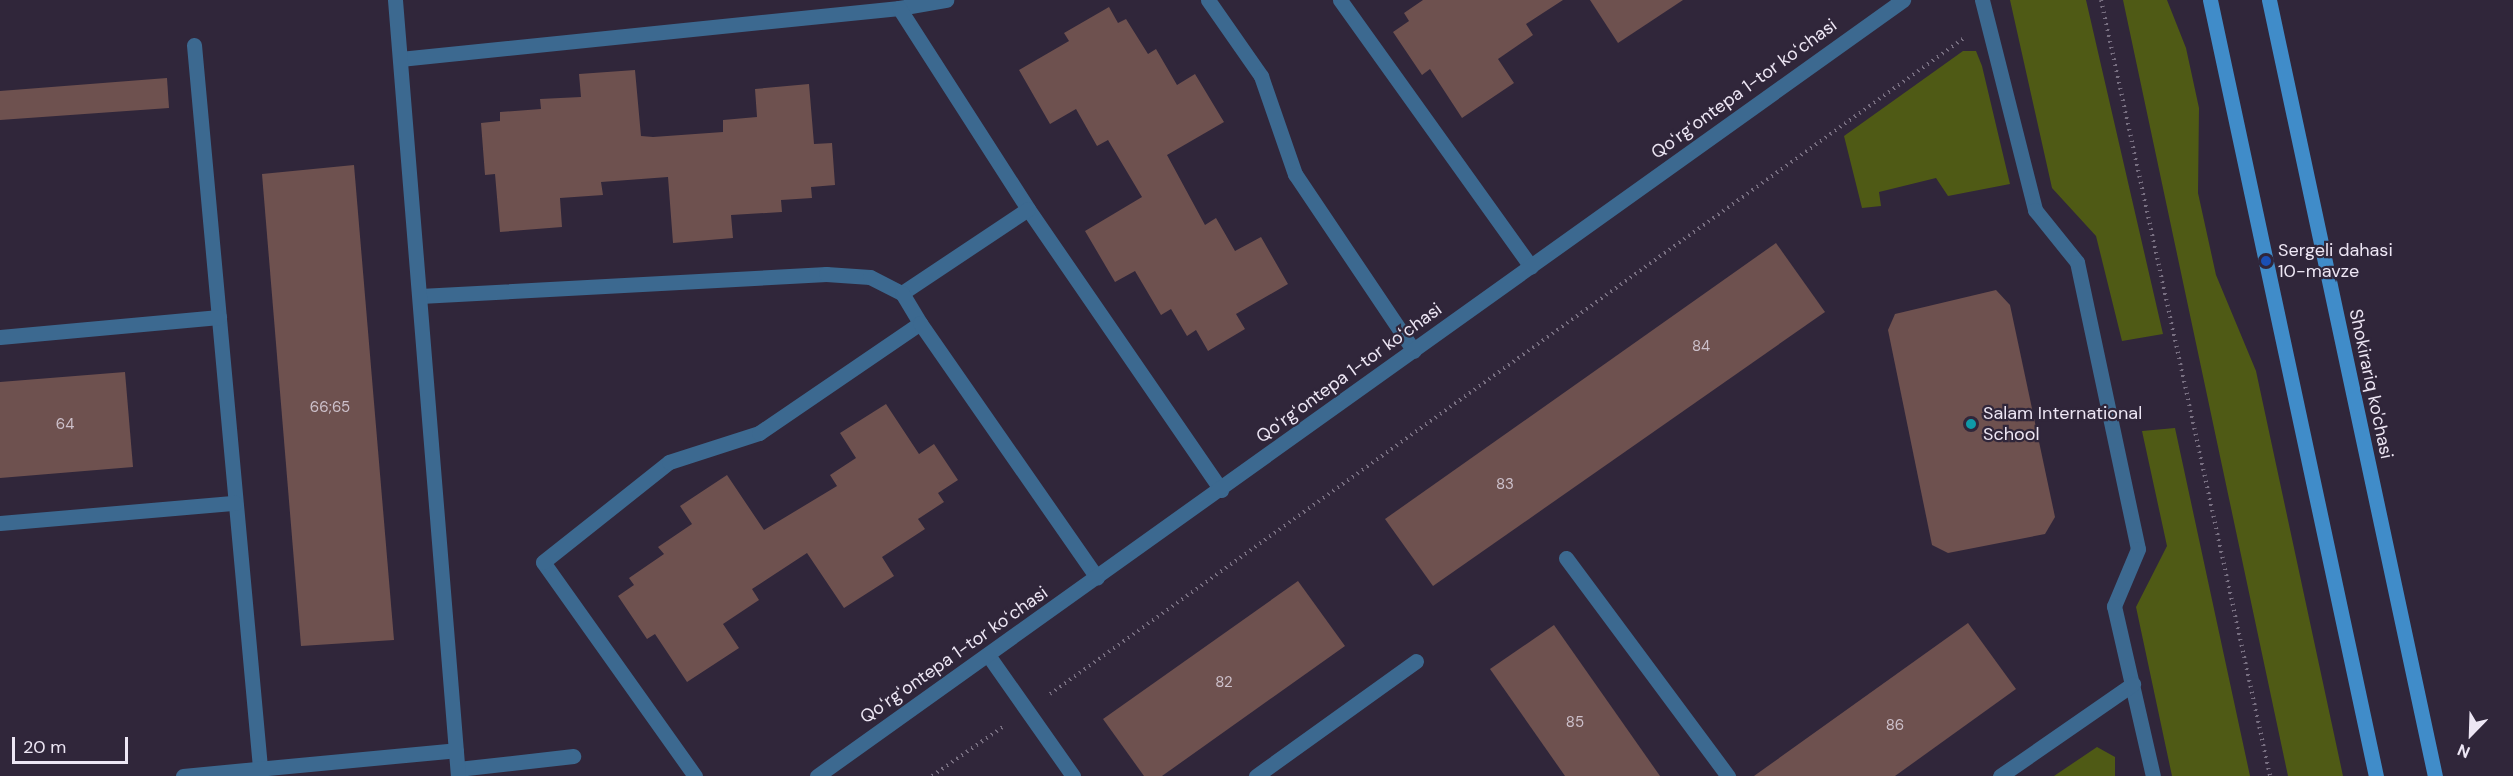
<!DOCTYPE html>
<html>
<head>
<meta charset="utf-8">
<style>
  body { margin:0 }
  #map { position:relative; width:2513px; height:776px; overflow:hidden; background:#30263a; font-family:"DM Sans",sans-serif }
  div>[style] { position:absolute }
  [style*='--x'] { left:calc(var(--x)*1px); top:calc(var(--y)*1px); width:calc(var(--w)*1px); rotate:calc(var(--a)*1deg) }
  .green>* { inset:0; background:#4f5a15 }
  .building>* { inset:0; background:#6e514f }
  .path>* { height:4px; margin-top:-2px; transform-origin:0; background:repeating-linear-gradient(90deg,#786f81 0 1.5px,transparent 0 6px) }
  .service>* { height:15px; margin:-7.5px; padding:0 7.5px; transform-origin:7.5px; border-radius:7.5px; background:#3c6990 }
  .minor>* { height:15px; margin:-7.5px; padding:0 7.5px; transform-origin:7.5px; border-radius:7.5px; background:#3c6990 }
  .tertiary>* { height:15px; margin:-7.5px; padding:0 7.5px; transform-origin:7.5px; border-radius:7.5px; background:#3c6990 }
  .secondary>* { height:15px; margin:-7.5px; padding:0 7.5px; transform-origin:7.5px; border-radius:7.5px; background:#408cc9 }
  .dots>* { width:16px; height:16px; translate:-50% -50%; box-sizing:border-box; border:3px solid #30263a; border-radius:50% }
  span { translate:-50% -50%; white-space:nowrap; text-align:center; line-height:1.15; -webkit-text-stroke:4.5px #30263a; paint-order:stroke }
  .number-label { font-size:15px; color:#cdc1cb }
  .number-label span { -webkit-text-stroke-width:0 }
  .street-label { font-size:18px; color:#ede6f4 }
  .poi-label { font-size:18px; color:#ede6f4 }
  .left { translate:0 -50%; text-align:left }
  .north { position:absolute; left:2441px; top:704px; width:60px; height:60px; -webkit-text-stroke:4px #30263a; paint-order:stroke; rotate:203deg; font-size:16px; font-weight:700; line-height:24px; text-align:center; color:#ede6f4 }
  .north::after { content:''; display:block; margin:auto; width:21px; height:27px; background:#ede6f4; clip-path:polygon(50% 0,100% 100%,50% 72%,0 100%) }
  .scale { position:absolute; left:12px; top:737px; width:116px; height:27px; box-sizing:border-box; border:3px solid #ede6f4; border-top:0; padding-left:8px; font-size:18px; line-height:21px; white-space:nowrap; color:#ede6f4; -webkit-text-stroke:4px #30263a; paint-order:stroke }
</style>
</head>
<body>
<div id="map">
  <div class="green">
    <i style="clip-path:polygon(2010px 0,2086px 0,2163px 334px,2122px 341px,2096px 236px,2052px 188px)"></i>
    <i style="clip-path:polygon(2123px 0,2167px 0,2186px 48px,2199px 108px,2198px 193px,2216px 275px,2256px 371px,2343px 776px,2288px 776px)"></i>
    <i style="clip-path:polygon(1963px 51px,1976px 51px,1982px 66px,2010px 184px,1948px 196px,1936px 178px,1879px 192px,1881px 206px,1862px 208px,1844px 136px)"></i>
    <i style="clip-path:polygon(2175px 428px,2250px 776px,2251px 776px,2172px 776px,2136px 607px,2167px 546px,2142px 431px)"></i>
    <i style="clip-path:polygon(2097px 747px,2115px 757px,2115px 776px,2054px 776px)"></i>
  </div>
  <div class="building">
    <i style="clip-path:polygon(1423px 0,1563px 0,1526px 24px,1533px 35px,1498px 59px,1514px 83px,1462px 118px,1430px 69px,1422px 75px,1393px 32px,1409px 21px,1404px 13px)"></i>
    <i style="clip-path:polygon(1590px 0,1683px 0,1618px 43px)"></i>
    <i style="clip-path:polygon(1109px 7px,1118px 23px,1126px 19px,1148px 54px,1156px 49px,1177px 85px,1195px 74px,1224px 122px,1167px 155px,1205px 225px,1216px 218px,1235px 251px,1261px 237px,1288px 284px,1236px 314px,1245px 329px,1208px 351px,1196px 330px,1187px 336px,1171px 309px,1161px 315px,1135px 271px,1115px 282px,1085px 231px,1142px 197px,1108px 140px,1097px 146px,1076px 109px,1050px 124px,1019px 70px,1069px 41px,1064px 33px)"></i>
    <i style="clip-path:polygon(635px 70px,641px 136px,653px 137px,723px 132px,723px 120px,757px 117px,755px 89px,809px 84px,814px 144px,832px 143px,835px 185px,811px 187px,812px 198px,781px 200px,782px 212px,731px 215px,733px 238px,673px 243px,668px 177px,601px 182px,603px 195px,560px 198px,562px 227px,500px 232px,495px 174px,485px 175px,481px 123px,500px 121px,500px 112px,541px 109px,540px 99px,581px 97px,579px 74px)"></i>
    <i style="clip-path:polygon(167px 78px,169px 108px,0 120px,0 91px)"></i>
    <i style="clip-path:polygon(354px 165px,394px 640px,301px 646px,262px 174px)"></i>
    <i style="clip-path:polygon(1776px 243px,1825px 312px,1433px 586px,1385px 519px)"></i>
    <i style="clip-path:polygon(1996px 290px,2010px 305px,2055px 517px,2045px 534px,1948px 553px,1932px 545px,1888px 330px,1895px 314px)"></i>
    <i style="clip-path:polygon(125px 372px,133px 467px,0 478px,0 382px)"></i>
    <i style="clip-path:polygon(886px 404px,919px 454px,934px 444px,958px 480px,938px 493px,944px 502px,918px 519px,925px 529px,882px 557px,894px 576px,844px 608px,807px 553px,752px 589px,759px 600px,723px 624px,739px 648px,687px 682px,655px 634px,647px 639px,618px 596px,634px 585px,629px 578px,664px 554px,658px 547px,692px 524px,680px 506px,727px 475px,764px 530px,837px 486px,830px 475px,856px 458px,840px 433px)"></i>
    <i style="clip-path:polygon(1298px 581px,1345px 646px,1162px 776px,1144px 776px,1103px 719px)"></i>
    <i style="clip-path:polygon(1968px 623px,2016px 689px,1895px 776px,1754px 776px)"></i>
    <i style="clip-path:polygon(1554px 625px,1660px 776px,1565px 776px,1490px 669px)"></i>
  </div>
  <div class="path">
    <i style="--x:2101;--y:0;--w:794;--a:77.71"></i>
    <i style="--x:1050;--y:694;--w:1124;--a:-35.66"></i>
    <i style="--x:932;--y:776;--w:88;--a:-34.8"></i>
  </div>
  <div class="service">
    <i style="--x:1208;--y:0;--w:93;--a:55.1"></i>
    <i style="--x:1261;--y:76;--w:104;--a:70.9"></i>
    <i style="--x:1295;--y:174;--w:213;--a:56.1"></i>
    <i style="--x:1340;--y:0;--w:328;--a:54.4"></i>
    <i style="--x:899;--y:8;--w:48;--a:-9.7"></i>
    <i style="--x:194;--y:45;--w:726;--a:84.78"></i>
    <i style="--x:400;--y:59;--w:502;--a:-5.84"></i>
    <i style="--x:899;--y:8;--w:239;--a:57.3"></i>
    <i style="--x:1028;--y:209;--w:341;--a:55.5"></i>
    <i style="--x:902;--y:293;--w:151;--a:-33.7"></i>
    <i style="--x:420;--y:296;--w:407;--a:-3.1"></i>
    <i style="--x:826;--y:274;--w:44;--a:3.9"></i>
    <i style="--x:870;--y:277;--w:36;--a:27"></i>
    <i style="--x:902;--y:293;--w:35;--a:59"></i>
    <i style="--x:0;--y:337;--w:220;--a:-5.2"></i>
    <i style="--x:0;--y:523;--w:236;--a:-4.9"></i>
    <i style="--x:1566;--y:558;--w:272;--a:53.4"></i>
    <i style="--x:458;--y:769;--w:116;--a:-6.4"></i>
    <i style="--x:183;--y:776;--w:274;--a:-5.4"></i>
    <i style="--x:695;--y:776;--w:262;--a:-125.4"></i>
    <i style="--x:543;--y:562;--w:161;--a:-38.4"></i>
    <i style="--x:669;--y:462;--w:95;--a:-17.9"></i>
    <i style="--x:759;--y:433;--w:195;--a:-34.3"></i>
    <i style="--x:920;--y:323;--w:310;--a:55.2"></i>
    <i style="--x:1256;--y:776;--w:197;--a:-35.7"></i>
  </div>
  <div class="minor">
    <i style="--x:395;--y:0;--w:779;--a:85.36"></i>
    <i style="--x:1982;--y:0;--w:217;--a:75.8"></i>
    <i style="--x:2035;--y:210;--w:67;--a:51.1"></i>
    <i style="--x:2077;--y:262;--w:293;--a:78"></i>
    <i style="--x:2138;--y:549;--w:62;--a:112.8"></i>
    <i style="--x:2114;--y:606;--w:174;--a:77.1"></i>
    <i style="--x:988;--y:655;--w:148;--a:54.9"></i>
    <i style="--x:2000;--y:776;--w:162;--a:-34.7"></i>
  </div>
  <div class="tertiary">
    <i style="--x:817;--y:776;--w:1335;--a:-35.55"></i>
  </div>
  <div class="secondary">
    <i style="--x:2210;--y:0;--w:794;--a:77.93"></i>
    <i style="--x:2269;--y:0;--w:794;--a:77.93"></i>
  </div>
  <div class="dots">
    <i style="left:2266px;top:261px;background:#1a4fb4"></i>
    <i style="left:1971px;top:424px;background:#0f9aa8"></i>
  </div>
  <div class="number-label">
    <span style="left:1701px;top:347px">84</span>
    <span style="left:330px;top:408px">66;65</span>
    <span style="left:65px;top:425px">64</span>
    <span style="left:1505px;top:485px">83</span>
    <span style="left:1224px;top:683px">82</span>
    <span style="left:1575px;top:723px">85</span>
    <span style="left:1895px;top:726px">86</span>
  </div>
  <div class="street-label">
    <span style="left:1744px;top:89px;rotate:-36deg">Qoʻrgʻontepa 1-tor koʻchasi</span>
    <span style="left:1349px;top:373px;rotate:-36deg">Qoʻrgʻontepa 1-tor koʻchasi</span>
    <span style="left:2371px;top:384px;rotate:78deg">Shokirariq ko'chasi</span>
    <span style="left:954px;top:655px;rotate:-35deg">Qoʻrgʻontepa 1-tor koʻchasi</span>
  </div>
  <div class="poi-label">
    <span class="left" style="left:2278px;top:261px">Sergeli dahasi<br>10-mavze</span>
    <span class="left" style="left:1983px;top:424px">Salam International<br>School</span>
  </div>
  <div class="north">N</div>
  <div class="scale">20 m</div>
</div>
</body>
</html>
